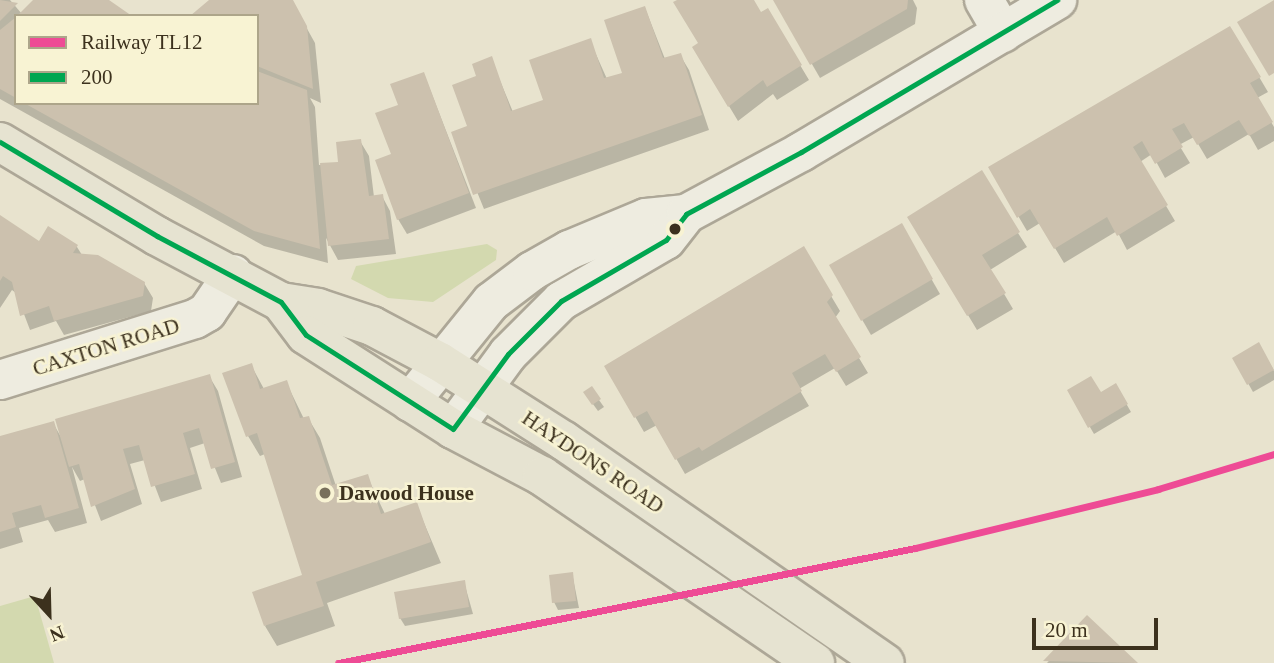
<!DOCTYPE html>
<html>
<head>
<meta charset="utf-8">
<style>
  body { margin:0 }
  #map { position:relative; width:1274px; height:663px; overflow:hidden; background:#e8e3ce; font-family:"Times New Roman",serif }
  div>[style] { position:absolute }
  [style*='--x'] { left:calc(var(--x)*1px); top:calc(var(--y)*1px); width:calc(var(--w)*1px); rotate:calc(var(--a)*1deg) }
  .green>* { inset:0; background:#d3d9af }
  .shadow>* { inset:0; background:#0003 }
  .building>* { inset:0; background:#ccc1ae }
  .roads { filter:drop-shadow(2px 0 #ada797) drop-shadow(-2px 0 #ada797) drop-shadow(0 2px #ada797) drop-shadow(0 -2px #ada797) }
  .minor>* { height:38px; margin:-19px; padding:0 19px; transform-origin:19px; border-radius:19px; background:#eeece0 }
  .major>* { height:38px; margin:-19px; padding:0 19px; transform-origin:19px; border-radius:19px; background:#e6e3d1 }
  .bus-1>* { height:5px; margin:-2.5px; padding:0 2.5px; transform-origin:2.5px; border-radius:2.5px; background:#00a651 }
  .rail-1>* { height:7px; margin:-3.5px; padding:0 3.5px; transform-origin:3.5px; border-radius:3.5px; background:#ee4b95 }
  .dots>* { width:19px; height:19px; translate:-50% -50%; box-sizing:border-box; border:4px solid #f8f3d3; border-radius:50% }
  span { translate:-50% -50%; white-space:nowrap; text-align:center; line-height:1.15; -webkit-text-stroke:5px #f8f3d3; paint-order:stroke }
  .street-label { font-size:21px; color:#3c311d }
  .poi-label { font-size:21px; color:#3c311d; font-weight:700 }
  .left { translate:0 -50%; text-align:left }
  .legend { position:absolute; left:14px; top:14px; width:245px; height:91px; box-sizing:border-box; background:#f8f3d3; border:2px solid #ada58a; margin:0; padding:9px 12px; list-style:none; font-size:21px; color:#3c311d }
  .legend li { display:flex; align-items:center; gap:14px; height:35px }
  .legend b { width:35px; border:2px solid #ada58a }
  .north { position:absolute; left:14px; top:579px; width:70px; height:70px; -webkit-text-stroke:5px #f8f3d3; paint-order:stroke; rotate:158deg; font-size:19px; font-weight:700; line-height:28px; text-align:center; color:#3c311d }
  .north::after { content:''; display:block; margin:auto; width:24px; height:32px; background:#3c311d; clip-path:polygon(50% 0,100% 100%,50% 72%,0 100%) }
  .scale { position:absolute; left:1032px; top:618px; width:126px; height:32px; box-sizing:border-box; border:4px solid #3c311d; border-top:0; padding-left:9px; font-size:21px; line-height:24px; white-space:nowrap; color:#3c311d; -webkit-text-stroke:5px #f8f3d3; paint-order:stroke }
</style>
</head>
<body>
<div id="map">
  <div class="green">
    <i style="clip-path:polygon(487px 244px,497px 250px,496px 260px,433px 302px,388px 298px,351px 279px,356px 266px)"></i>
    <i style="clip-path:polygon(35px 596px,54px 663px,0 663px,0 606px)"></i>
  </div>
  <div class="shadow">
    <i style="clip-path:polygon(0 0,10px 0,22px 14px,35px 0,107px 0,129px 16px,16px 16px,16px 103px,257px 103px,257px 16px,211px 0,291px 0,315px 43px,321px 103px,310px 98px,315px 107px,319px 165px,340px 163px,360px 141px,369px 156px,374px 197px,382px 196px,390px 211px,396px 254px,338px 260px,326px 238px,328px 263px,264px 246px,0 99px)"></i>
    <i style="clip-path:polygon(680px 0,752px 0,761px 14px,767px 10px,809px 80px,777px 100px,773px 94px,738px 121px,694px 48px,700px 44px)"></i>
    <i style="clip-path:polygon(775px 0,913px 0,917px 8px,915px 24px,820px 78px)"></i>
    <i style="clip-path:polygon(645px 8px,665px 59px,680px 55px,689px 70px,709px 130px,484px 209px,453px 133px,469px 127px,478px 77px,491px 59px,513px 112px,545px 101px,590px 41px,607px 79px,624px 74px)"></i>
    <i style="clip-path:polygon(1230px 28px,1268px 92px,1257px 98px,1274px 127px,1274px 141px,1258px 150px,1249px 134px,1207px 159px,1194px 137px,1179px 145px,1190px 163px,1165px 178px,1152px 154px,1140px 162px,1175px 221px,1127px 250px,1117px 231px,1064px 263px,1040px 223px,1027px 231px,990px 168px)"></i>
    <i style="clip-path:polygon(424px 74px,476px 208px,407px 234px,398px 219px,400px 106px)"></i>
    <i style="clip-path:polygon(909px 217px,1018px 233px,1027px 247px,990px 270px,1013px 309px,977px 330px)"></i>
    <i style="clip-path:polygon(0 218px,39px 243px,49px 228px,77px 247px,82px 255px,144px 283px,153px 298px,151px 311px,64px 335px,56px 321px,30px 330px,16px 293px,12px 290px,0 308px)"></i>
    <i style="clip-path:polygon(901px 226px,940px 294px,871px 335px,831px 266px)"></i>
    <i style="clip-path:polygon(803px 249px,840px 311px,835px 318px,868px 373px,846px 386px,835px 368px,799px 389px,809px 406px,685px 474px,657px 425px,644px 432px,606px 366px)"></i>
    <i style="clip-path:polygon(1259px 344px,1274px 371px,1274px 380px,1253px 392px,1234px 358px)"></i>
    <i style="clip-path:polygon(251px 365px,264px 389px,286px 382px,304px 419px,308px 418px,320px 438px,336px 486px,367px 476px,385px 514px,416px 504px,441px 563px,327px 603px,335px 626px,277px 646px,265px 626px,304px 576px,265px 454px,260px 456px,248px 436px)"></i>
    <i style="clip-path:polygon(209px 376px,218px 391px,242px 477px,221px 483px,205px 443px,190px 448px,202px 489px,161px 502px,145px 460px,130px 464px,142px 504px,101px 521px,85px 479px,80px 481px,72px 467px,87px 523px,55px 532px,48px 520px,19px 528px,23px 542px,0 549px,0 439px,53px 423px,61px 437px)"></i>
    <i style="clip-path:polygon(1116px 386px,1131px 412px,1094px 434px,1069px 391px,1100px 395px)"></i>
    <i style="clip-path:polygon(590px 400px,599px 400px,604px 407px,598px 411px)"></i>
    <i style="clip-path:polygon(572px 573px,579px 608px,558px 610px,554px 602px)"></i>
    <i style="clip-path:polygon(464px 582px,473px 614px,405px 626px,400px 618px)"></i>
    <i style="clip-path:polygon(1088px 617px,1135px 663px,1047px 663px)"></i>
  </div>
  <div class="building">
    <i style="clip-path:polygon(0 0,18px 3px,0 21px)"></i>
    <i style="clip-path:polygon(33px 0,109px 0,132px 16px,17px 16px)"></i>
    <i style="clip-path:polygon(209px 0,293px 0,307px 26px,313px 89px,257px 66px,257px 16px,190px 16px)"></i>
    <i style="clip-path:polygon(677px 0,754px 0,761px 12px,768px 8px,802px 65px,767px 87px,763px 80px,728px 107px,692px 47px,698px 43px,673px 2px)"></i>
    <i style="clip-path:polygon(773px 0,908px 0,907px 9px,810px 65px)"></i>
    <i style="clip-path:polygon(1274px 0,1274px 73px,1269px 76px,1237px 22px)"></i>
    <i style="clip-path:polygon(645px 6px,663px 58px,681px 53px,702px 115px,473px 195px,451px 132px,467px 126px,452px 85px,476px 76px,472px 64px,492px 56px,511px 111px,543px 100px,529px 60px,591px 38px,604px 78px,622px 73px,604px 20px)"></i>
    <i style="clip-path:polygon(16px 17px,16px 98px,0 89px,0 30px)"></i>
    <i style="clip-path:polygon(1230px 26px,1261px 77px,1250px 83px,1273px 122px,1249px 136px,1239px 120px,1197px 145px,1184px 123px,1172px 129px,1183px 147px,1155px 164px,1142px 141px,1133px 147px,1168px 205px,1117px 236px,1107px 217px,1054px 249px,1030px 209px,1017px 218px,988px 167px)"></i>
    <i style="clip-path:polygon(257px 71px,307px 90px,320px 249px,254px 231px,24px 103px,257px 103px)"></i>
    <i style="clip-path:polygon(424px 72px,469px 193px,397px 220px,375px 160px,391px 154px,375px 113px,398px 105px,390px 84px)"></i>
    <i style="clip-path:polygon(361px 139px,369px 196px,383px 194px,389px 239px,328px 246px,320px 163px,338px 162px,336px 142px)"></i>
    <i style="clip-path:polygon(982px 170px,1020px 232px,982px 255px,1006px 293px,967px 316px,907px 217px)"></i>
    <i style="clip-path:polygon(0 215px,39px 241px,48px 226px,78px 245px,73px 253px,98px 255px,145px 282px,143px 296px,54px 321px,49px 306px,20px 316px,12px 282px,3px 276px,0 281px)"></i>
    <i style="clip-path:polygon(902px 223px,933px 279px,861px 321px,829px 265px)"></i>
    <i style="clip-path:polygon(804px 246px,833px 295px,827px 302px,861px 357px,836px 372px,825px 354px,792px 373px,802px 391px,702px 451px,699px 447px,675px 460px,647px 411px,634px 418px,604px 366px)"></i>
    <i style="clip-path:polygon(1259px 342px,1274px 370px,1247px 385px,1232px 358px)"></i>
    <i style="clip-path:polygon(252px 363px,260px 389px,287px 380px,300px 418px,309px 416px,332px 485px,368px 474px,381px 514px,417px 502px,431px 542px,316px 582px,324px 606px,264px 626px,252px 592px,302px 575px,257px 433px,246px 437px,222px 373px)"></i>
    <i style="clip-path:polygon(210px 374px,235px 462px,211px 469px,199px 428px,183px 433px,195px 474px,151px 487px,139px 445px,123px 449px,135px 489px,91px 507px,79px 464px,69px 467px,55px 419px)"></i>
    <i style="clip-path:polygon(1091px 376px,1101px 392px,1116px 383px,1128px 404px,1088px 428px,1067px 390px)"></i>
    <i style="clip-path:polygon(592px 386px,601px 399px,592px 405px,583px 392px)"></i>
    <i style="clip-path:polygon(54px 421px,79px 508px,45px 518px,41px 505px,12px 513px,16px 527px,0 532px,0 436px)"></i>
    <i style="clip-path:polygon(573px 572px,576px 601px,552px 603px,549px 575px)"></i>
    <i style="clip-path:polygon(465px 580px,469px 607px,399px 619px,394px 592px)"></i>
    <i style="clip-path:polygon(1087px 615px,1138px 663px,1043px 661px)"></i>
  </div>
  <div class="roads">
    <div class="minor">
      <i style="--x:984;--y:0;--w:38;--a:60"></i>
      <i style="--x:0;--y:380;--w:204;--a:-17.4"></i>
      <i style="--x:195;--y:319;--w:14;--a:-30"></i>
      <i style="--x:207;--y:312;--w:46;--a:-55.6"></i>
      <i style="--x:410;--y:402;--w:129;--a:-51"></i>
      <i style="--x:491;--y:302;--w:51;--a:-37.1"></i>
      <i style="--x:532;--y:271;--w:43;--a:-29.6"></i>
      <i style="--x:569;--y:250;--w:83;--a:-22.6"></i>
      <i style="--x:646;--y:218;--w:40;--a:-5.7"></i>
      <i style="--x:453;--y:429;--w:93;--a:-53.7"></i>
      <i style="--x:508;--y:354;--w:75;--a:-45"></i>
      <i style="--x:561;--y:301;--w:121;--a:-30.2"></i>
      <i style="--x:666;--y:240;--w:33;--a:-52"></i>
      <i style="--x:686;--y:214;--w:131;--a:-28.3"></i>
      <i style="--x:801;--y:152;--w:298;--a:-30.7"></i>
    </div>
    <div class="major">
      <i style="--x:0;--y:142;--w:183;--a:30.9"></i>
      <i style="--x:157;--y:236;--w:140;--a:28"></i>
      <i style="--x:281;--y:302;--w:37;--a:9"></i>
      <i style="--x:318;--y:308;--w:57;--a:18.4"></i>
      <i style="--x:372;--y:326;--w:77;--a:27.9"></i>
      <i style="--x:440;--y:362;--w:147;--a:32.5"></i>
      <i style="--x:564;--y:441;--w:390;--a:34.7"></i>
      <i style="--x:281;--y:302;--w:41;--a:52.9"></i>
      <i style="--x:306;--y:335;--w:174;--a:32.6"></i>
      <i style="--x:453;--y:429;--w:101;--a:27.8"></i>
      <i style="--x:542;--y:476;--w:331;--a:34.4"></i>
    </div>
  </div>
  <div class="bus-1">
    <i style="--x:0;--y:142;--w:183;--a:30.9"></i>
    <i style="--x:157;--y:236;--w:140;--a:28"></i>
    <i style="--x:281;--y:302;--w:41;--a:52.9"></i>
    <i style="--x:306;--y:335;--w:174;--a:32.6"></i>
    <i style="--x:453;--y:429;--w:93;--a:-53.7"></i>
    <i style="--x:508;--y:354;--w:75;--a:-45"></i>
    <i style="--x:561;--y:301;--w:121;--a:-30.2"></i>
    <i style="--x:666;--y:240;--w:33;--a:-52"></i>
    <i style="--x:686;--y:214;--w:131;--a:-28.3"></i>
    <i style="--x:801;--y:152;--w:298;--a:-30.7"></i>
  </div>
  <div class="rail-1">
    <i style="--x:338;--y:663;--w:588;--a:-11.27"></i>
    <i style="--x:915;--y:548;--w:250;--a:-13.6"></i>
    <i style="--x:1158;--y:489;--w:121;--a:-16.8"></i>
  </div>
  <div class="dots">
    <i style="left:675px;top:229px;background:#3c311d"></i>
    <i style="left:325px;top:493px;background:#786f5b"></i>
  </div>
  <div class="street-label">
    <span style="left:106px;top:347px;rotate:-17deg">CAXTON ROAD</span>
    <span style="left:593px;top:462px;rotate:34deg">HAYDONS ROAD</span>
  </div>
  <div class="poi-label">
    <span class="left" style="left:339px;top:493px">Dawood House</span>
  </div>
  <ul class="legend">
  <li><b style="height:9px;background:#ee4b95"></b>Railway TL12</li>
  <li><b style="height:9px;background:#00a651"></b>200</li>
  </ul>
  <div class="north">N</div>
  <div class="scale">20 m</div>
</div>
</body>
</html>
